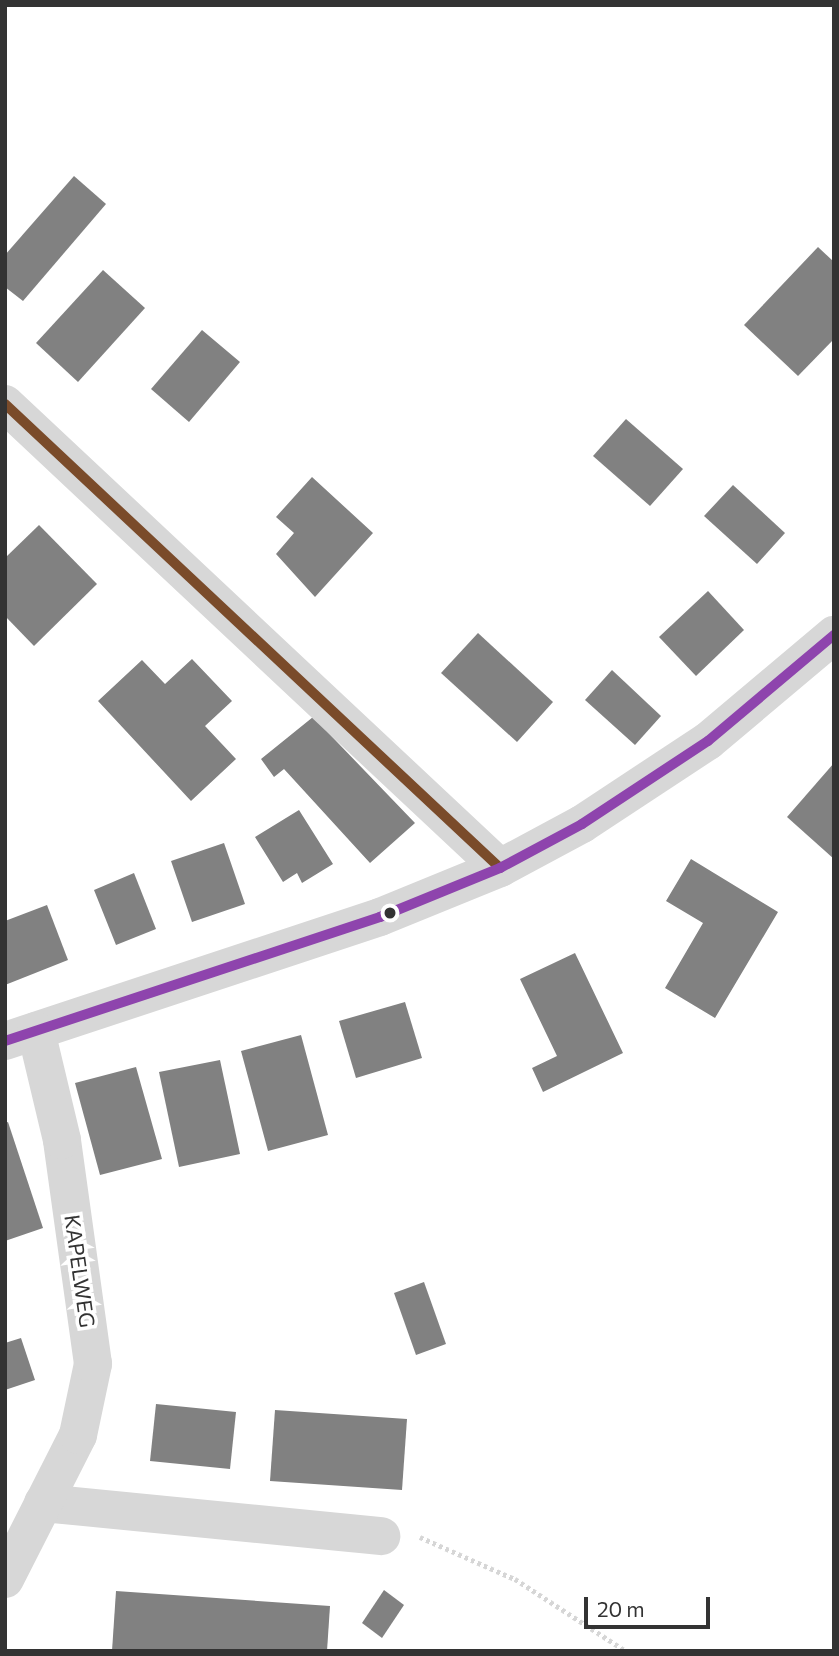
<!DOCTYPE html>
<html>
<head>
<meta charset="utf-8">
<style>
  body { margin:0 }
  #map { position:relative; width:839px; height:1656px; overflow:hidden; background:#fff; font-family:Commissioner,sans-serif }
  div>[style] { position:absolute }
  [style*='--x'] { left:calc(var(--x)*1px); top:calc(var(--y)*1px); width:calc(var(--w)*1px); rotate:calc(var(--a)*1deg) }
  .building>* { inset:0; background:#818181 }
  .path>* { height:4.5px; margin-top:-2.25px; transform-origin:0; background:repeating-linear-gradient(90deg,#d6d6d6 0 3.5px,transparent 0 7px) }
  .street>* { height:38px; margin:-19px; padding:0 19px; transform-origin:19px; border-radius:19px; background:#d7d7d7 }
  .bus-1>* { height:10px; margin:-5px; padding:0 5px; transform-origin:5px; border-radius:5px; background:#7a4b2a }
  .bus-2>* { height:10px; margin:-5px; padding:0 5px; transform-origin:5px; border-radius:5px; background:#8e44ad }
  .dots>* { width:19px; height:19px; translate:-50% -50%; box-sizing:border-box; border:4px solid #fff; border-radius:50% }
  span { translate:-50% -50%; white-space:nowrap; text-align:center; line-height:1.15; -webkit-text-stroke:7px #fff; paint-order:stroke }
  .street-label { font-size:21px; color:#333 }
  .frame { position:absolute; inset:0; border:7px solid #333; pointer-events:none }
  .scale { position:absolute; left:584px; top:1597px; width:126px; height:32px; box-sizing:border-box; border:4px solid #333; border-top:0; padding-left:9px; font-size:21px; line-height:24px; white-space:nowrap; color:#333; -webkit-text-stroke:5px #fff; paint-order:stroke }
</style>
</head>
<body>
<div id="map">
  <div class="building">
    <i style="clip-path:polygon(74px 176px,106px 204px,23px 301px,5px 287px,5px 255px)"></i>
    <i style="clip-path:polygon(818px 247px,834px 262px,834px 339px,798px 376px,744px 325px)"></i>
    <i style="clip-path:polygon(103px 270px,145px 308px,78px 382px,36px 343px)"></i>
    <i style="clip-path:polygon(202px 330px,240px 362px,189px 422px,151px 389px)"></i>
    <i style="clip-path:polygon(626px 419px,683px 469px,650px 506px,593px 456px)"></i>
    <i style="clip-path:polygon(312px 477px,373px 533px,315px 597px,276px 554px,294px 533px,276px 517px)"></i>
    <i style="clip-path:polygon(733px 485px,785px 533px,757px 564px,704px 516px)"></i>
    <i style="clip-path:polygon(39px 525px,97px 584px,34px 646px,5px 616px,5px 558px)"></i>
    <i style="clip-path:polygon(708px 591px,744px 630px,696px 676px,659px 637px)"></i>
    <i style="clip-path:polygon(478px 633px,553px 702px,517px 742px,441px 673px)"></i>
    <i style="clip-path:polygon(192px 659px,232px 701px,205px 726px,236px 759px,191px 801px,98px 701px,142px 660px,165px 684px)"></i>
    <i style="clip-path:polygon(612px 670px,661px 716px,635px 745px,585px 700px)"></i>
    <i style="clip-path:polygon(313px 717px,415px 823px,370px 863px,284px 769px,274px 777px,261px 759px)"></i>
    <i style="clip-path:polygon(834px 763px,834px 859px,787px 817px)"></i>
    <i style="clip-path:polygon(299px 810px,333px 864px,302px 883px,297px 873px,283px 882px,255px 837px)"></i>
    <i style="clip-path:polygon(224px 843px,245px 904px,192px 922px,171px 861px)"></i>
    <i style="clip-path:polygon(691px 859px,778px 912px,715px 1018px,665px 988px,703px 923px,666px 901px)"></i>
    <i style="clip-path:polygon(134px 873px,156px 929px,116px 945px,94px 890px)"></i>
    <i style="clip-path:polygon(47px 905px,68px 960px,5px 985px,5px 921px)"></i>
    <i style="clip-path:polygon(575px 953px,623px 1053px,543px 1092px,532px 1068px,557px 1056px,520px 979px)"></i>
    <i style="clip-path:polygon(405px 1002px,422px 1058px,356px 1078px,339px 1021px)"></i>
    <i style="clip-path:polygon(301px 1035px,328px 1135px,268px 1151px,241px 1051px)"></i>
    <i style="clip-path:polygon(220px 1060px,240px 1154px,179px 1167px,159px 1072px)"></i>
    <i style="clip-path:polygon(136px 1067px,162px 1159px,100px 1175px,75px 1083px)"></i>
    <i style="clip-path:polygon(8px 1122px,43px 1228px,5px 1241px,5px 1123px)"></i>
    <i style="clip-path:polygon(424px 1282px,446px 1344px,416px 1355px,394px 1293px)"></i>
    <i style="clip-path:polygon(21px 1338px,35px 1380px,5px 1390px,5px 1343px)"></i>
    <i style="clip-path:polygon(156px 1404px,236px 1412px,230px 1469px,150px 1461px)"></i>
    <i style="clip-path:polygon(275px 1410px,407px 1419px,402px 1490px,270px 1481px)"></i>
    <i style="clip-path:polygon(384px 1590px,404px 1605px,382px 1638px,362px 1623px)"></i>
    <i style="clip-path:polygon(116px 1591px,330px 1606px,327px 1651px,112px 1651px)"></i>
  </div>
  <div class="path">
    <i style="--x:420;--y:1537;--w:104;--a:23.9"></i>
    <i style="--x:515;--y:1579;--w:132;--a:33"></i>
  </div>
  <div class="street">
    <i style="--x:5;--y:404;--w:678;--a:43.15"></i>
    <i style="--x:5;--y:1041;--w:395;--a:-18.3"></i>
    <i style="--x:380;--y:917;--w:130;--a:-22.2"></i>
    <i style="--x:500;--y:868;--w:93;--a:-28.2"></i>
    <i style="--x:582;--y:824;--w:151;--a:-33.4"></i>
    <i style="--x:708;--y:741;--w:165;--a:-40.1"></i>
    <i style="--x:43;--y:1503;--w:340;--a:5.6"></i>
    <i style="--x:5;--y:1579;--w:161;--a:-63.1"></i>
    <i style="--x:78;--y:1435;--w:73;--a:-78.1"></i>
    <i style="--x:93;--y:1364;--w:226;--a:-97.9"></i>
    <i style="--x:62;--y:1140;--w:112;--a:-103.4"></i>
  </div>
  <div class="bus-1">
    <i style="--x:5;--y:404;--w:678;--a:43.15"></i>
  </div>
  <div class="bus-2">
    <i style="--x:5;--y:1041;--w:395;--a:-18.3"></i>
    <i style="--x:380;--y:917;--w:130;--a:-22.2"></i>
    <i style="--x:500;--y:868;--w:93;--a:-28.2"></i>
    <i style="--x:582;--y:824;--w:151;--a:-33.4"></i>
    <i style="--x:708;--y:741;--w:165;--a:-40.1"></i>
  </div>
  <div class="dots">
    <i style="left:390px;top:913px;background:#333"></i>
  </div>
  <div class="street-label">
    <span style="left:80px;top:1271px;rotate:82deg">KAPELWEG</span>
  </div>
  <div class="frame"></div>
  <div class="scale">20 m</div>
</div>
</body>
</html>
